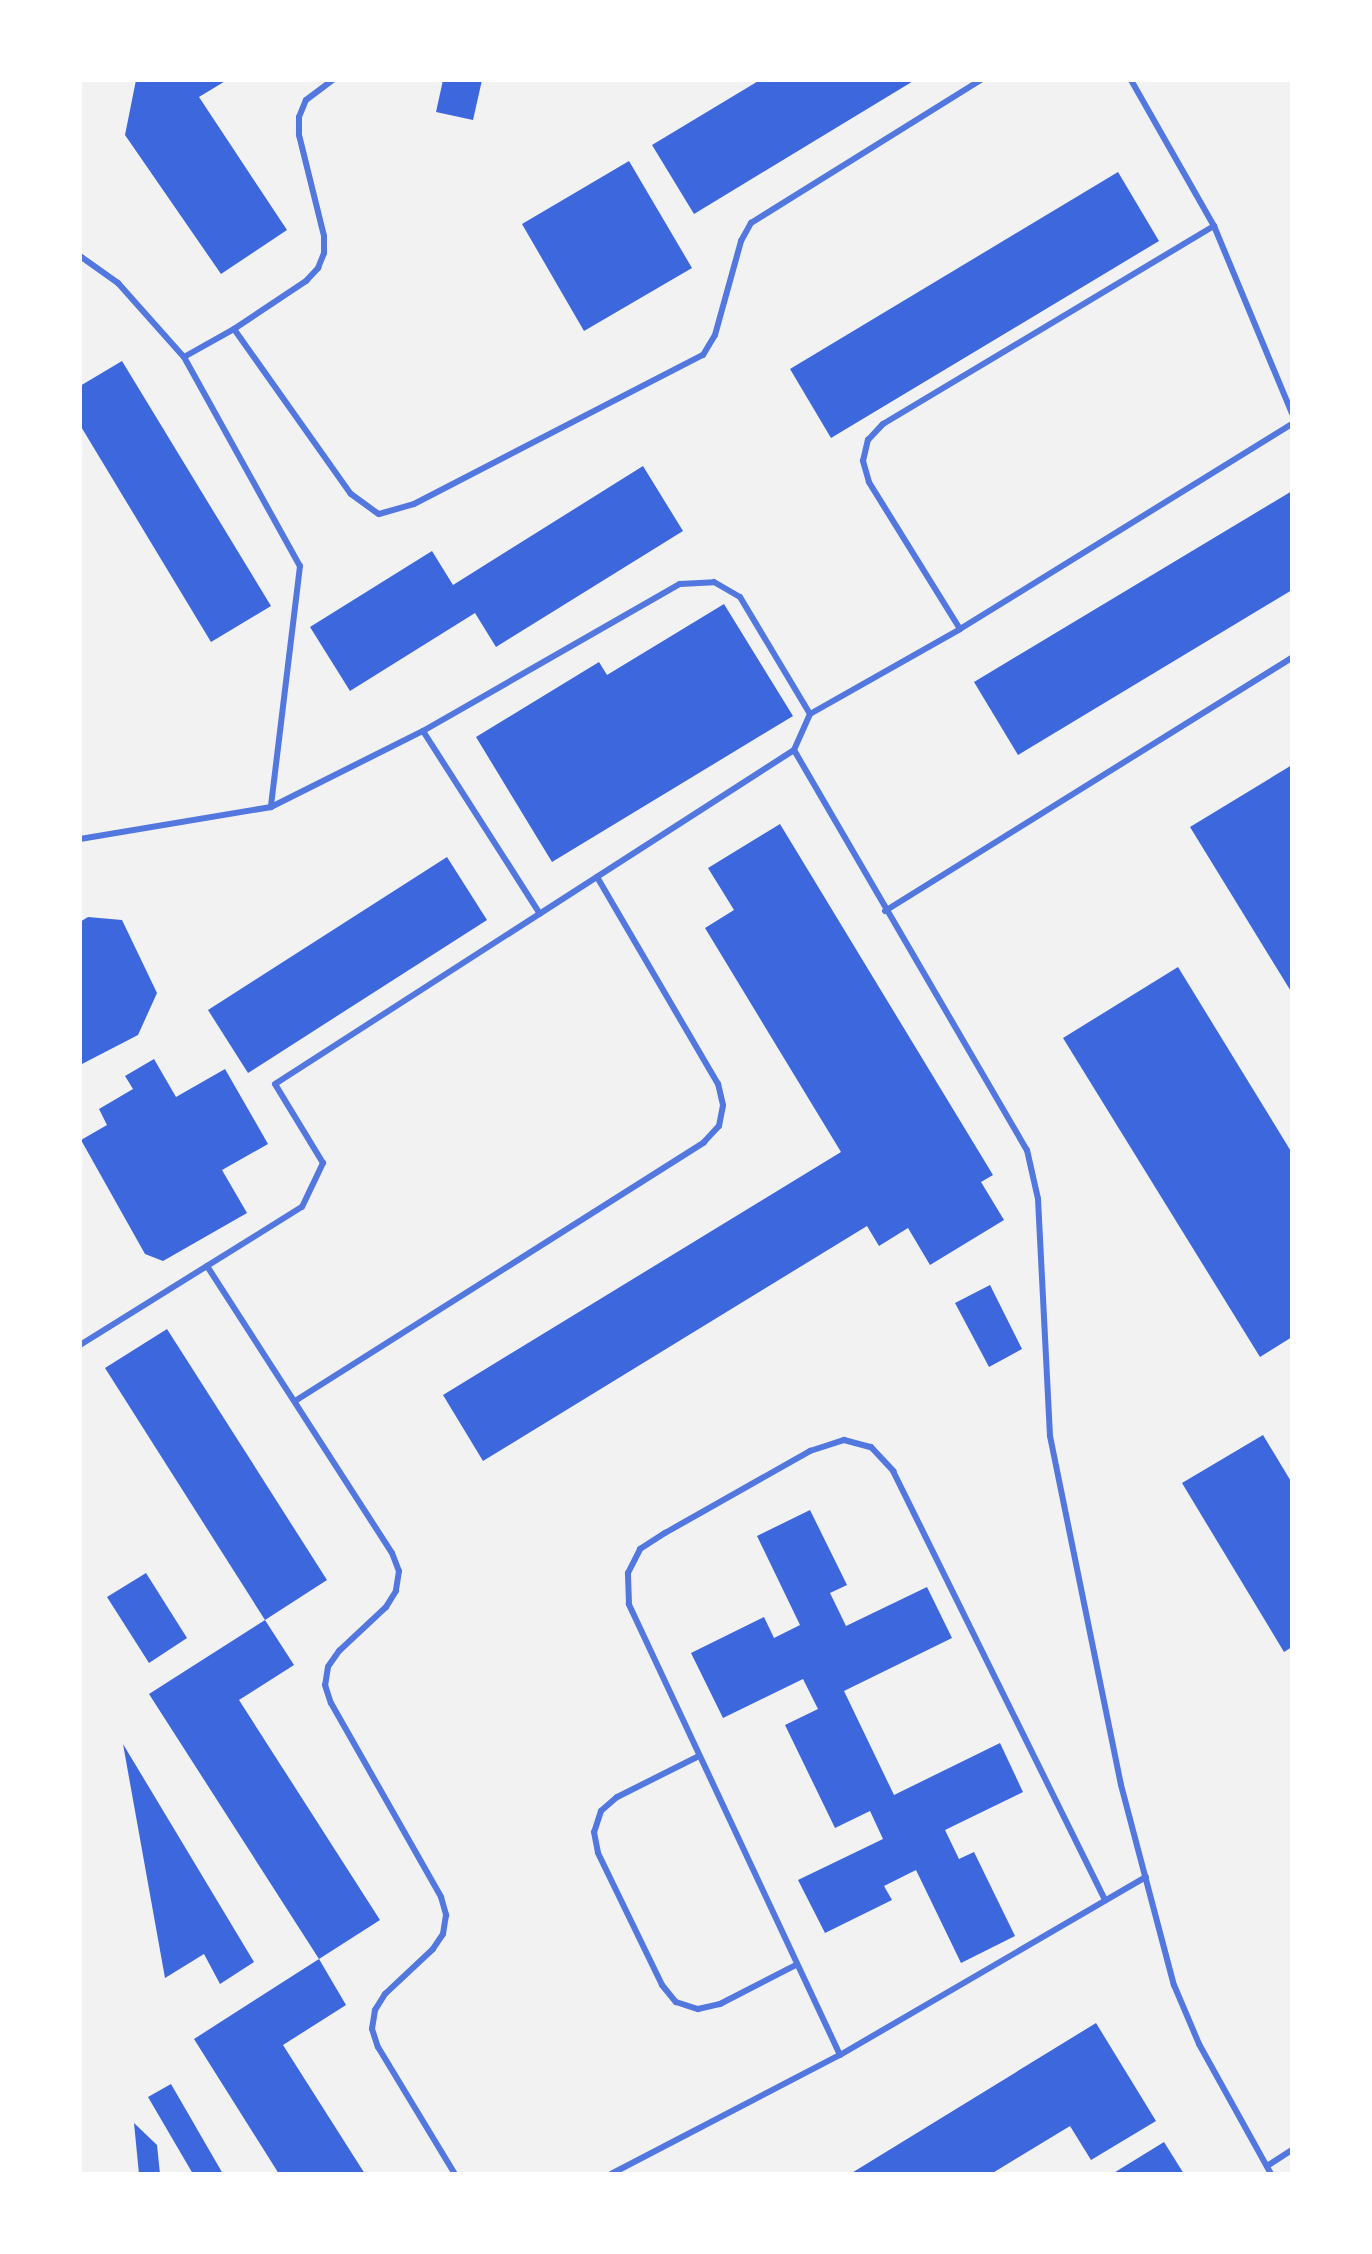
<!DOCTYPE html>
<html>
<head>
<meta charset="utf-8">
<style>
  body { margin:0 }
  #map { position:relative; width:1372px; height:2254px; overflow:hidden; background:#f2f2f2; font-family:Rubik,sans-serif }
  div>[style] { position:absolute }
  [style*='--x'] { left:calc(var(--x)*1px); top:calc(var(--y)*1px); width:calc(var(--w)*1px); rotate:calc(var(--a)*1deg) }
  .building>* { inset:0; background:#3d67dc }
  .service>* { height:6px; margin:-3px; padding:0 3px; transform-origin:3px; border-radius:3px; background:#5277de }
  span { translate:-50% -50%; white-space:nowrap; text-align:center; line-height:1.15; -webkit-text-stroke:6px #fff; paint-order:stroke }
  .frame { position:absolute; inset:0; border:82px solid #fff; pointer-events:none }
</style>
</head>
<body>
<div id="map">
  <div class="building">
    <i style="clip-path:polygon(136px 80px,227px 80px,199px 97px,287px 230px,221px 274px,125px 135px)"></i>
    <i style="clip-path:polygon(443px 80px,482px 80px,473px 120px,436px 112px)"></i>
    <i style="clip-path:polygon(760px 80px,915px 80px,694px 214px,652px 145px)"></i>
    <i style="clip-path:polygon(629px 161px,692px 268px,584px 331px,522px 224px)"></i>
    <i style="clip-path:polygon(1118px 172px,1159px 241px,831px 438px,790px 369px)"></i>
    <i style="clip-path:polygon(122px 361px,271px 606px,211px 642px,80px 425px,80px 386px)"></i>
    <i style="clip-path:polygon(643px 466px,683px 531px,496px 647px,475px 613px,350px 691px,310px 627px,432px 551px,453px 585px)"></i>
    <i style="clip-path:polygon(1292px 491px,1292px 590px,1018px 755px,974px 682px)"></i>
    <i style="clip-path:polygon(724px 604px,793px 716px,552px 862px,476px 737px,599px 662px,607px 675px)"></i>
    <i style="clip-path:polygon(1292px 765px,1292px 993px,1190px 827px)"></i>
    <i style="clip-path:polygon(780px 824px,993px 1175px,981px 1182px,1004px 1220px,930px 1265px,908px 1228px,879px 1246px,867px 1226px,483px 1461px,443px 1395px,841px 1152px,705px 928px,734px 910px,708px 868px)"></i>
    <i style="clip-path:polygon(447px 857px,487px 920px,248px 1073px,208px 1010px)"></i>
    <i style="clip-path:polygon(88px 917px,122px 920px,157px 993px,138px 1035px,80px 1065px,80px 922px)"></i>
    <i style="clip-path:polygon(1178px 967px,1292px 1153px,1292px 1337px,1260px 1357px,1063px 1038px)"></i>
    <i style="clip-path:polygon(154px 1059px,176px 1097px,225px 1069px,268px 1144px,222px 1170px,247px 1213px,163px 1261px,145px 1254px,81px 1140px,107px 1125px,99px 1109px,133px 1089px,125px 1076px)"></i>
    <i style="clip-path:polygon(990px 1285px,1022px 1349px,989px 1367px,955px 1303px)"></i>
    <i style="clip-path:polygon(167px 1329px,327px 1580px,265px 1620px,105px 1368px)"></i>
    <i style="clip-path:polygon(1263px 1435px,1292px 1483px,1292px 1647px,1284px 1652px,1182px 1483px)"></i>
    <i style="clip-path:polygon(810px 1510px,847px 1585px,830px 1593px,846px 1626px,927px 1587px,952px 1638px,844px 1691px,894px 1795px,1000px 1743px,1023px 1792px,945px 1830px,959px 1859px,974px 1852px,1015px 1936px,961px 1963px,916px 1870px,884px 1886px,892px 1900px,825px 1933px,798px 1880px,883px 1839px,870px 1811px,835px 1828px,785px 1725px,818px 1709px,803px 1679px,723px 1718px,691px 1653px,764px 1617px,774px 1638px,800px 1625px,757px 1536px)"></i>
    <i style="clip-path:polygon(146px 1573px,187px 1638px,149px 1663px,107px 1597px)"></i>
    <i style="clip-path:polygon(265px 1620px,294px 1665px,239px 1700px,380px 1920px,319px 1959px,346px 2005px,283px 2045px,365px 2174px,279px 2174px,194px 2039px,319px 1959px,149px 1694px)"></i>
    <i style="clip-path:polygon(123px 1744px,254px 1962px,220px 1984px,204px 1954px,165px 1978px)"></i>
    <i style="clip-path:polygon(1096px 2023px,1156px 2121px,1091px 2160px,1070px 2126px,991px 2174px,850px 2174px)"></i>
    <i style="clip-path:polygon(171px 2084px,223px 2174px,193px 2174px,148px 2097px)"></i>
    <i style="clip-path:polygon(134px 2123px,157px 2145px,160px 2174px,139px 2174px)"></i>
    <i style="clip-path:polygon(1164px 2142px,1184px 2174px,1112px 2174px)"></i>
  </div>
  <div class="service">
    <i style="--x:1131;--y:80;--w:168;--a:60.4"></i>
    <i style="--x:1214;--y:226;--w:203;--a:67.4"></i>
    <i style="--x:80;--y:256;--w:47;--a:35.4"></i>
    <i style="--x:118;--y:283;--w:99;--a:48.3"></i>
    <i style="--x:184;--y:357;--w:57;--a:-29.2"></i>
    <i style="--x:234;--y:329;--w:202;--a:54.7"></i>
    <i style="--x:351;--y:494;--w:34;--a:36"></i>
    <i style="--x:379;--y:514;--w:36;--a:-16"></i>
    <i style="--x:414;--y:504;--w:325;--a:-27.3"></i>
    <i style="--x:703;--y:355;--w:23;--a:-59"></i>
    <i style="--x:715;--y:335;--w:98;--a:-74.5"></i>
    <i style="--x:741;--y:241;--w:21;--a:-61"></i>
    <i style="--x:751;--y:223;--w:271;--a:-31.9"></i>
    <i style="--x:234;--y:329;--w:87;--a:-33.7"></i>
    <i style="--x:306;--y:281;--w:18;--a:-47"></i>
    <i style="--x:318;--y:268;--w:16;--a:-68"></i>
    <i style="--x:324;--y:253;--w:17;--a:-90"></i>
    <i style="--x:324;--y:236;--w:104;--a:-103.9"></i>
    <i style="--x:299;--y:135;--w:18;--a:-90"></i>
    <i style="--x:299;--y:117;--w:18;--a:-68"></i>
    <i style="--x:306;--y:100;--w:34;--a:-37"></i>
    <i style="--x:184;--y:357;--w:239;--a:61"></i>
    <i style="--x:300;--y:566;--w:243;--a:96.9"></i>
    <i style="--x:960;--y:629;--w:173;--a:-121.8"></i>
    <i style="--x:869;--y:482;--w:22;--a:-106"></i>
    <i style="--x:863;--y:461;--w:22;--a:-77"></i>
    <i style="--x:868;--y:440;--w:22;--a:-47"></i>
    <i style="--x:883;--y:424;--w:386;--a:-30.9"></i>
    <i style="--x:810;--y:714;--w:172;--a:-29.5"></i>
    <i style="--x:960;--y:629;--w:390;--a:-31.7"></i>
    <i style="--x:423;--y:731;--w:217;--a:57.4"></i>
    <i style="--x:80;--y:839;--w:194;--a:-9.5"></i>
    <i style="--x:271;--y:807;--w:170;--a:-26.6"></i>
    <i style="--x:423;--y:731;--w:296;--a:-29.8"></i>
    <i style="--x:680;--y:584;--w:34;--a:-3"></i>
    <i style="--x:714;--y:582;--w:30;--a:30"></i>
    <i style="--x:740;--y:597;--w:136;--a:59.1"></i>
    <i style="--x:810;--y:714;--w:39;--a:114"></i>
    <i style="--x:794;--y:750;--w:463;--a:59.8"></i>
    <i style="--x:1027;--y:1150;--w:50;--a:77.3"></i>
    <i style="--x:1038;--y:1199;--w:237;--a:87.1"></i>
    <i style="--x:1050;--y:1436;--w:356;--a:78.5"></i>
    <i style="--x:1121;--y:1785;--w:207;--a:75.2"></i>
    <i style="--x:1174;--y:1985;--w:64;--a:67"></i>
    <i style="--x:1199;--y:2044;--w:149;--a:61"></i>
    <i style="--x:885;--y:911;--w:479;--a:-31.9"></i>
    <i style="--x:207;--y:1266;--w:341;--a:57.2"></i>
    <i style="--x:392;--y:1553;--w:19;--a:69"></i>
    <i style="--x:399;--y:1571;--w:20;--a:99"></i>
    <i style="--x:396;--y:1591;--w:19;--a:122"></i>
    <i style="--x:386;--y:1607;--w:64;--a:136.9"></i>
    <i style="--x:339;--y:1651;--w:19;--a:125"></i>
    <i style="--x:328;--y:1667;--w:18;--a:99"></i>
    <i style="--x:325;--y:1685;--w:19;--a:72"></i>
    <i style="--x:331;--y:1703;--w:223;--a:60.4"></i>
    <i style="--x:441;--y:1897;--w:19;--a:74"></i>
    <i style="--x:446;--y:1915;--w:19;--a:99"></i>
    <i style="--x:443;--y:1934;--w:18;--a:124"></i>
    <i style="--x:433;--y:1949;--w:66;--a:136.8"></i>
    <i style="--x:385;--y:1994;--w:19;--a:122"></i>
    <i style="--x:375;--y:2010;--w:19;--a:99"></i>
    <i style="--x:372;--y:2029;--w:19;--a:72"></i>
    <i style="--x:378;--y:2047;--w:149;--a:58.8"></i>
    <i style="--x:80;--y:1345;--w:261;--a:-31.9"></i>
    <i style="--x:302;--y:1207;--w:49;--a:-64.5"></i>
    <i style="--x:323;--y:1163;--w:92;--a:-121.3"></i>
    <i style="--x:275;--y:1084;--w:617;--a:-32.76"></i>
    <i style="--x:295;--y:1401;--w:484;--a:-32.3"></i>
    <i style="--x:704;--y:1142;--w:22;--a:-47"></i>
    <i style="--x:719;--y:1126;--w:21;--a:-79"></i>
    <i style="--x:723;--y:1105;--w:22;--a:-103"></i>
    <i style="--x:718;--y:1084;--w:240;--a:-120.3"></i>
    <i style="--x:699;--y:1756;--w:92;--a:153.4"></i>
    <i style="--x:617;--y:1797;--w:21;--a:139"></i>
    <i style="--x:601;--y:1811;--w:22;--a:108"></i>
    <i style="--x:594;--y:1832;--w:21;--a:79"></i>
    <i style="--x:598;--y:1853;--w:147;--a:64.1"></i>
    <i style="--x:662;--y:1985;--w:22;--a:51"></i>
    <i style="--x:676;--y:2002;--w:23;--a:18"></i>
    <i style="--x:698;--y:2009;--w:23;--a:-13"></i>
    <i style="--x:720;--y:2004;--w:85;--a:-27.2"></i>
    <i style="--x:840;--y:2055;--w:498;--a:-115.1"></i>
    <i style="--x:629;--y:1604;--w:31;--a:-92"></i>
    <i style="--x:628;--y:1573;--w:27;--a:-63"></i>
    <i style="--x:640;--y:1549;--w:30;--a:-33"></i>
    <i style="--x:665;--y:1533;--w:167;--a:-29.5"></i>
    <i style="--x:810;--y:1451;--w:36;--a:-18"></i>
    <i style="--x:844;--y:1440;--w:28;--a:15"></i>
    <i style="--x:871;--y:1447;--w:33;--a:47"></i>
    <i style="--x:893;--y:1471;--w:479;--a:63.7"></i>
    <i style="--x:1267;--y:2166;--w:30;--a:-33"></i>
    <i style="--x:611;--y:2174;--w:258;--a:-27.5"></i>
    <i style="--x:840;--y:2055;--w:354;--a:-30.2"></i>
  </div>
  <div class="frame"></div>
</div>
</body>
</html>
